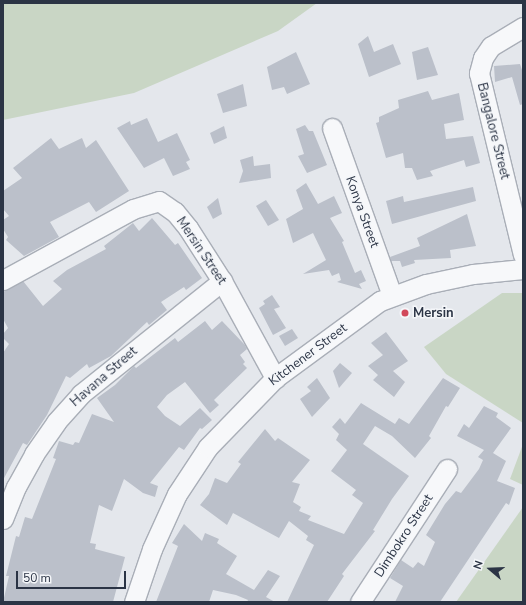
<!DOCTYPE html>
<html>
<head>
<meta charset="utf-8">
<style>
  body { margin:0 }
  #map { position:relative; width:526px; height:605px; overflow:hidden; background:#e4e7ec; font-family:"Nunito Sans",sans-serif }
  div>[style] { position:absolute }
  [style*='--x'] { left:calc(var(--x)*1px); top:calc(var(--y)*1px); width:calc(var(--w)*1px); rotate:calc(var(--a)*1deg) }
  .green>* { inset:0; background:#c9d6c5 }
  .building>* { inset:0; background:#bbc0ca }
  .roads { filter:drop-shadow(1px 0 #a9aeb7) drop-shadow(-1px 0 #a9aeb7) drop-shadow(0 1px #a9aeb7) drop-shadow(0 -1px #a9aeb7) }
  .minor>* { height:19px; margin:-9.5px; padding:0 9.5px; transform-origin:9.5px; border-radius:9.5px; background:#f7f8fa }
  .dots>* { width:11px; height:11px; translate:-50% -50%; box-sizing:border-box; border:2px solid #f4f6f9; border-radius:50% }
  span { translate:-50% -50%; white-space:nowrap; text-align:center; line-height:1.15; -webkit-text-stroke:3px #f4f6f9; paint-order:stroke }
  .street-label { font-size:13px; color:#2b3445 }
  .poi-label { font-size:13px; color:#2b3445; font-weight:700 }
  .left { translate:0 -50%; text-align:left }
  .frame { position:absolute; inset:0; border:4px solid #2b3445; pointer-events:none }
  .north { position:absolute; left:470px; top:549px; width:40px; height:40px; -webkit-text-stroke:3px #f4f6f9; paint-order:stroke; rotate:289deg; font-size:11px; font-weight:700; line-height:16px; text-align:center; color:#2b3445 }
  .north::after { content:''; display:block; margin:auto; width:14px; height:18px; background:#2b3445; clip-path:polygon(50% 0,100% 100%,50% 72%,0 100%) }
  .scale { position:absolute; left:16px; top:571px; width:110px; height:18px; box-sizing:border-box; border:2px solid #2b3445; border-top:0; padding-left:5px; font-size:12px; line-height:14px; white-space:nowrap; color:#2b3445; -webkit-text-stroke:3px #f4f6f9; paint-order:stroke }
</style>
</head>
<body>
<div id="map">
  <div class="green">
    <i style="clip-path:polygon(3px 3px,317px 3px,278px 31px,134px 93px,3px 120px)"></i>
    <i style="clip-path:polygon(502px 293px,523px 293px,523px 423px,446px 374px,424px 347px)"></i>
    <i style="clip-path:polygon(523px 444px,523px 485px,510px 479px)"></i>
    <i style="clip-path:polygon(523px 507px,523px 602px,456px 602px)"></i>
  </div>
  <div class="building">
    <i style="clip-path:polygon(368px 36px,374px 52px,393px 44px,401px 64px,369px 77px,358px 44px)"></i>
    <i style="clip-path:polygon(428px 47px,438px 75px,417px 80px,412px 52px)"></i>
    <i style="clip-path:polygon(296px 52px,310px 84px,287px 94px,284px 87px,272px 90px,267px 67px)"></i>
    <i style="clip-path:polygon(520px 64px,523px 73px,523px 104px,520px 105px,512px 77px,495px 82px,494px 66px)"></i>
    <i style="clip-path:polygon(243px 84px,247px 106px,223px 113px,217px 94px)"></i>
    <i style="clip-path:polygon(428px 91px,432px 100px,459px 93px,464px 120px,444px 124px,446px 139px,473px 136px,480px 163px,466px 167px,464px 160px,430px 171px,433px 176px,417px 180px,412px 168px,405px 168px,403px 153px,386px 158px,376px 123px,379px 122px,379px 117px,399px 108px,398px 100px)"></i>
    <i style="clip-path:polygon(147px 118px,158px 142px,177px 133px,190px 160px,186px 162px,190px 169px,173px 176px,164px 158px,144px 168px,117px 128px,130px 121px,131px 125px)"></i>
    <i style="clip-path:polygon(305px 125px,309px 131px,313px 131px,327px 165px,307px 173px,298px 156px,304px 154px,296px 129px)"></i>
    <i style="clip-path:polygon(224px 126px,227px 138px,214px 144px,210px 133px)"></i>
    <i style="clip-path:polygon(51px 138px,59px 149px,82px 138px,86px 148px,96px 140px,129px 191px,96px 212px,89px 202px,50px 222px,59px 237px,24px 256px,6px 240px,8px 237px,3px 229px,3px 220px,9px 216px,3px 209px,3px 191px,22px 178px,13px 168px)"></i>
    <i style="clip-path:polygon(253px 156px,254px 166px,270px 164px,271px 178px,239px 183px,243px 171px,240px 160px)"></i>
    <i style="clip-path:polygon(306px 183px,318px 204px,334px 196px,342px 213px,330px 218px,344px 241px,342px 242px,355px 273px,361px 270px,366px 281px,359px 284px,362px 289px,337px 282px,341px 280px,339px 273px,332px 276px,329px 270px,303px 274px,326px 260px,313px 233px,293px 243px,286px 219px,303px 209px,296px 190px)"></i>
    <i style="clip-path:polygon(473px 187px,476px 201px,392px 224px,386px 201px,403px 196px,404px 202px)"></i>
    <i style="clip-path:polygon(218px 198px,222px 214px,213px 219px,207px 207px)"></i>
    <i style="clip-path:polygon(266px 200px,279px 220px,268px 226px,256px 206px)"></i>
    <i style="clip-path:polygon(467px 214px,476px 246px,450px 250px,451px 258px,414px 260px,415px 263px,402px 267px,400px 261px,391px 261px,390px 257px,420px 246px,417px 238px)"></i>
    <i style="clip-path:polygon(152px 218px,175px 245px,178px 243px,202px 278px,186px 290px,184px 287px,161px 302px,167px 310px,149px 325px,147px 322px,111px 356px,89px 368px,87px 364px,70px 378px,66px 376px,47px 415px,27px 445px,23px 443px,3px 480px,3px 353px,9px 344px,3px 338px,3px 334px,8px 328px,3px 319px,3px 292px,23px 281px,43px 306px,62px 289px,53px 281px,67px 270px,106px 249px,104px 246px,133px 223px,139px 231px)"></i>
    <i style="clip-path:polygon(272px 295px,280px 307px,274px 309px,286px 328px,273px 335px,259px 308px,265px 304px,263px 301px)"></i>
    <i style="clip-path:polygon(205px 321px,212px 330px,222px 321px,245px 345px,247px 349px,240px 355px,245px 362px,243px 364px,247px 368px,214px 400px,219px 405px,210px 413px,185px 382px,167px 395px,157px 407px,165px 416px,180px 426px,200px 408px,212px 420px,202px 429px,200px 428px,184px 450px,179px 447px,150px 483px,158px 486px,155px 497px,143px 493px,124px 479px,112px 511px,99px 505px,90px 543px,96px 544px,95px 549px,125px 557px,113px 602px,3px 602px,9px 576px,6px 576px,16px 536px,19px 537px,25px 517px,32px 519px,56px 459px,53px 458px,59px 441px,73px 445px,75px 442px,79px 443px,92px 414px,114px 422px,97px 398px,115px 385px,134px 366px,136px 368px,175px 338px,178px 342px)"></i>
    <i style="clip-path:polygon(292px 329px,298px 338px,285px 346px,279px 336px)"></i>
    <i style="clip-path:polygon(386px 332px,408px 361px,393px 371px,405px 382px,394px 397px,373px 380px,378px 375px,368px 366px,383px 355px,371px 343px)"></i>
    <i style="clip-path:polygon(340px 363px,352px 373px,339px 388px,333px 371px)"></i>
    <i style="clip-path:polygon(317px 378px,330px 398px,312px 417px,300px 399px,311px 391px,307px 387px)"></i>
    <i style="clip-path:polygon(443px 378px,460px 388px,448px 407px,446px 406px,429px 436px,431px 438px,415px 458px,392px 436px,375px 426px,363px 444px,409px 476px,392px 499px,373px 530px,375px 531px,342px 574px,344px 576px,327px 602px,287px 602px,314px 545px,306px 540px,308px 536px,289px 521px,279px 538px,233px 513px,227px 525px,200px 505px,209px 494px,215px 478px,227px 483px,241px 464px,238px 462px,265px 429px,275px 441px,278px 438px,310px 460px,292px 482px,300px 484px,293px 502px,301px 507px,299px 511px,311px 516px,308px 520px,344px 534px,363px 503px,352px 495px,356px 490px,331px 471px,347px 450px,336px 440px,339px 434px,332px 427px,340px 418px,345px 424px,361px 403px,395px 424px,399px 418px,409px 424px)"></i>
    <i style="clip-path:polygon(484px 406px,498px 413px,496px 417px,511px 428px,493px 453px,506px 461px,497px 481px,515px 488px,509px 505px,506px 503px,440px 602px,395px 602px,403px 586px,390px 578px,401px 560px,413px 568px,418px 562px,424px 566px,435px 542px,426px 535px,445px 504px,456px 491px,461px 493px,479px 469px,483px 460px,478px 457px,484px 450px,457px 436px,464px 424px,469px 428px)"></i>
    <i style="clip-path:polygon(184px 524px,202px 541px,205px 533px,219px 539px,217px 543px,237px 556px,226px 574px,254px 590px,268px 570px,280px 576px,266px 597px,275px 602px,247px 602px,248px 600px,236px 595px,213px 590px,209px 602px,156px 602px,178px 546px,172px 543px)"></i>
  </div>
  <div class="roads">
    <div class="minor">
      <i style="--x:523;--y:27;--w:37;--a:149"></i>
      <i style="--x:491;--y:46;--w:14;--a:124"></i>
      <i style="--x:483;--y:58;--w:16;--a:105"></i>
      <i style="--x:479;--y:73;--w:187;--a:76.4"></i>
      <i style="--x:332;--y:128;--w:178;--a:70.3"></i>
      <i style="--x:3;--y:280;--w:148;--a:-28.6"></i>
      <i style="--x:133;--y:209;--w:27;--a:-17"></i>
      <i style="--x:159;--y:201;--w:19;--a:35"></i>
      <i style="--x:175;--y:212;--w:21;--a:51"></i>
      <i style="--x:188;--y:228;--w:63;--a:57.3"></i>
      <i style="--x:222;--y:281;--w:111;--a:61.3"></i>
      <i style="--x:3;--y:519;--w:35;--a:-68"></i>
      <i style="--x:16;--y:487;--w:38;--a:-61"></i>
      <i style="--x:34;--y:454;--w:39;--a:-55"></i>
      <i style="--x:56;--y:422;--w:38;--a:-48"></i>
      <i style="--x:81;--y:394;--w:181;--a:-38.7"></i>
      <i style="--x:134;--y:602;--w:56;--a:-71.2"></i>
      <i style="--x:152;--y:549;--w:60;--a:-65.6"></i>
      <i style="--x:177;--y:494;--w:56;--a:-56.6"></i>
      <i style="--x:208;--y:447;--w:96;--a:-45.8"></i>
      <i style="--x:275;--y:378;--w:130;--a:-36.3"></i>
      <i style="--x:380;--y:301;--w:49;--a:-20.3"></i>
      <i style="--x:426;--y:284;--w:48;--a:-12"></i>
      <i style="--x:473;--y:274;--w:50;--a:-5.7"></i>
      <i style="--x:360;--y:602;--w:159;--a:-56.8"></i>
    </div>
  </div>
  <div class="dots">
    <i style="left:405px;top:313px;background:#d1495b"></i>
  </div>
  <div class="street-label">
    <span style="left:493px;top:131px;rotate:76deg">Bangalore Street</span>
    <span style="left:362px;top:212px;rotate:70deg">Konya Street</span>
    <span style="left:201px;top:251px;rotate:56deg">Mersin Street</span>
    <span style="left:308px;top:355px;rotate:-37deg">Kitchener Street</span>
    <span style="left:104px;top:377px;rotate:-41deg">Havana Street</span>
    <span style="left:404px;top:536px;rotate:-57deg">Dimbokro Street</span>
  </div>
  <div class="poi-label">
    <span class="left" style="left:413px;top:313px">Mersin</span>
  </div>
  <div class="frame"></div>
  <div class="north">N</div>
  <div class="scale">50 m</div>
</div>
</body>
</html>
